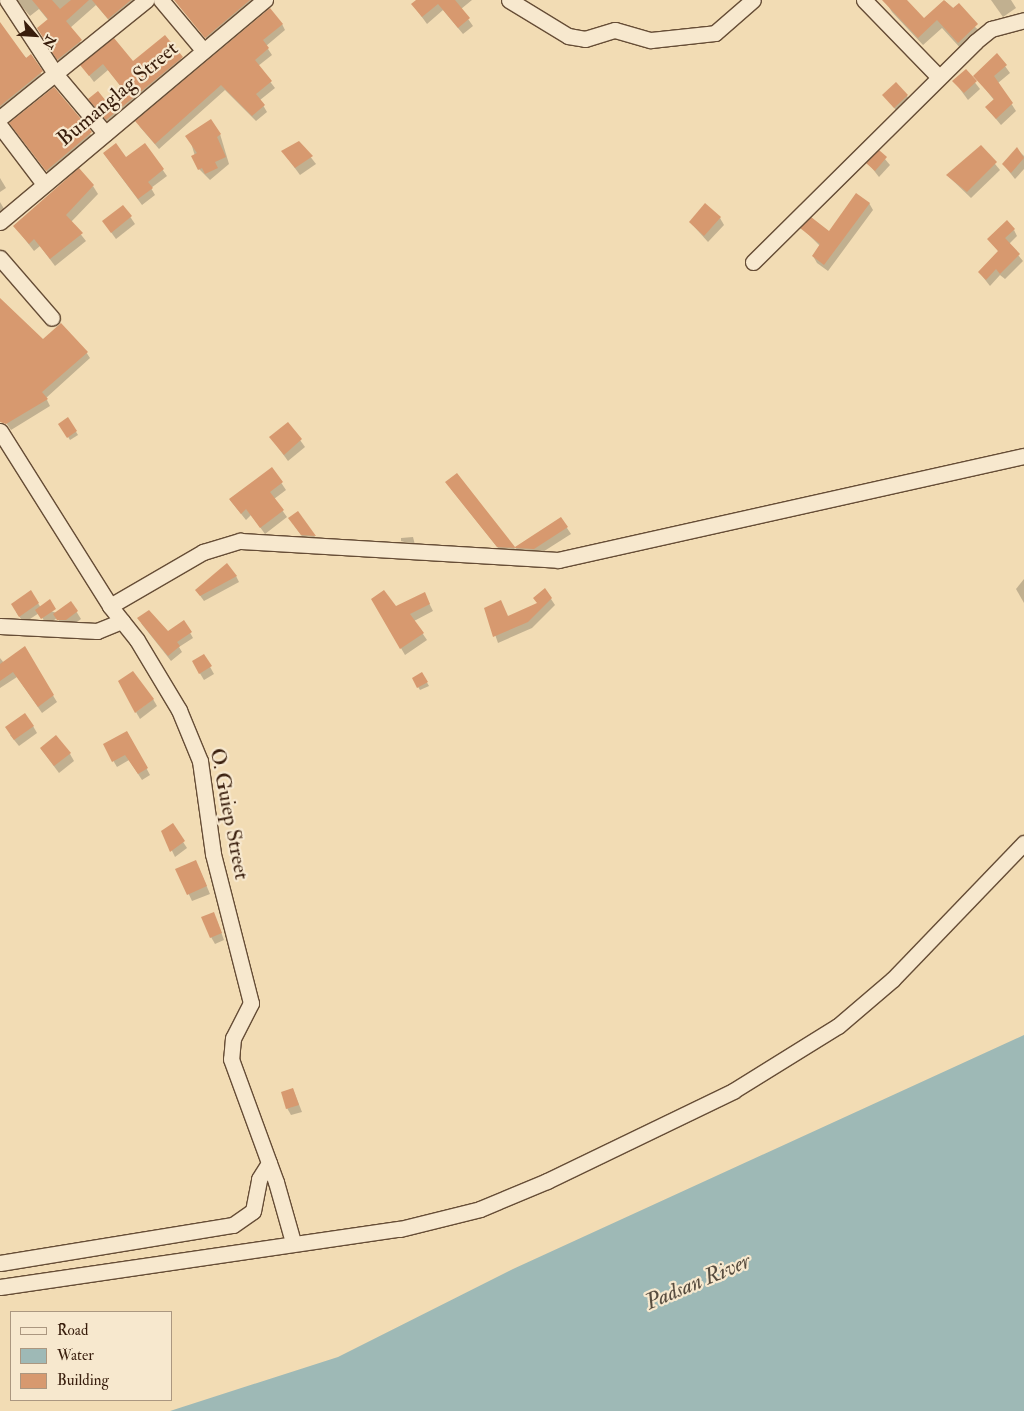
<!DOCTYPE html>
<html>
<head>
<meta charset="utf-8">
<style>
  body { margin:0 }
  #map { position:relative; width:1024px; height:1411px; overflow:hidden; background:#f2dcb4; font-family:"IM FELL Double Pica",serif }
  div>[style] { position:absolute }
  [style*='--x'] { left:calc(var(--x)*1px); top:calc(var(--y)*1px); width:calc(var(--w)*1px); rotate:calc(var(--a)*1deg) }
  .water>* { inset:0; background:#9eb9b6 }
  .shadow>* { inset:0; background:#0003 }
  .building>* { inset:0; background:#d7996f }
  .roads { filter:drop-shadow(1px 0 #664d36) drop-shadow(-1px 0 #664d36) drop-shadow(0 1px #664d36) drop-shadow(0 -1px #664d36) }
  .street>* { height:15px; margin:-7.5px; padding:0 7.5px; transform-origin:7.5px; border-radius:7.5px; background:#f7e8ce }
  span { translate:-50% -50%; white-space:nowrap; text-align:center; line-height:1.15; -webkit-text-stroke:4.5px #f7e8ce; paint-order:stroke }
  .street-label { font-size:21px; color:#381d0c }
  .water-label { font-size:22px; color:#574c3f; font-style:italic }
  .legend { position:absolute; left:10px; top:1311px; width:162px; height:90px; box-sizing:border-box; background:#f7e8ce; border:1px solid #ab9780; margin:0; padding:6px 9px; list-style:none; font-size:15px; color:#381d0c }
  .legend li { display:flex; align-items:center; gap:10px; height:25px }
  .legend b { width:25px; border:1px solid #ab9780 }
  .north { position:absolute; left:10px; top:10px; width:50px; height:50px; -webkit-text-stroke:4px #f7e8ce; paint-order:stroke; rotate:116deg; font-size:14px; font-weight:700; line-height:20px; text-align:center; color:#381d0c }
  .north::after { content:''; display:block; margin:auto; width:18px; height:22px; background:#381d0c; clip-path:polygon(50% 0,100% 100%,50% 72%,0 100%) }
</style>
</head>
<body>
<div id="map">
  <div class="water">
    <i style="clip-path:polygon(1024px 1035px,1024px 1411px,170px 1411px,338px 1357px,513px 1269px)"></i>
  </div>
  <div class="shadow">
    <i style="clip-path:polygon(16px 0,136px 0,113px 25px,96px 5px,70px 28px,85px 48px,62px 66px,43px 36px,48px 20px,39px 9px,30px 16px)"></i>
    <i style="clip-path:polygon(175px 0,263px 0,210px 43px)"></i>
    <i style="clip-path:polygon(418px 0,472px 0,461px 9px,473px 26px,463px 34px,443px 10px,427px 24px,413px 5px)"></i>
    <i style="clip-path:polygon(891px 0,905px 0,924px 20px,945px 1px,982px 33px,963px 51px,942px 28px,923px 45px,892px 12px,887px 4px)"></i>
    <i style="clip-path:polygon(991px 0,1011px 0,1016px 8px,1003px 17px)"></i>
    <i style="clip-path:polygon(282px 24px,285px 30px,266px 46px,272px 55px,258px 66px,275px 88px,260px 100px,267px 112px,256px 121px,225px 90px,159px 149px,140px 127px,137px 121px)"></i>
    <i style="clip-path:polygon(0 30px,46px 79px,0 115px)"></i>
    <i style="clip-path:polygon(114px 39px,133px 63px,181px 58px,185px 65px,111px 126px,94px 106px,106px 103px,123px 89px,108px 70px,94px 82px,82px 66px)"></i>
    <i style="clip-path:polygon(997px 55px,1010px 73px,998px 83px,1016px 111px,1001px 125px,986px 107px,994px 100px,975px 76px)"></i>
    <i style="clip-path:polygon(966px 71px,980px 89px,968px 100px,954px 81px)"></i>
    <i style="clip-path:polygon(54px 88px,95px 140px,51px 177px,15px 130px)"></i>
    <i style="clip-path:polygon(884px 95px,907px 96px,911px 103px,899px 114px)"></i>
    <i style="clip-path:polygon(220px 134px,229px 164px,210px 180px,199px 169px,191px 143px)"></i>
    <i style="clip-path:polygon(299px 142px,316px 164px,300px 175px,283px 152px)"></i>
    <i style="clip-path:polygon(145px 145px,167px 176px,151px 188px,155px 195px,142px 205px,104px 154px,126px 159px)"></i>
    <i style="clip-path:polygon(981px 147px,1000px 170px,971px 198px,947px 175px)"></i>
    <i style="clip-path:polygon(1017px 149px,1024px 156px,1024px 169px,1015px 179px,1003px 164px)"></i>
    <i style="clip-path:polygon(879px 152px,890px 165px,879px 177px,868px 163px)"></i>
    <i style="clip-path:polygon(0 178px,6px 188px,0 192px)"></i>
    <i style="clip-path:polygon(93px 186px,98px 194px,71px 222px,86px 241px,55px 266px,40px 246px,34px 251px,16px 228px)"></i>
    <i style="clip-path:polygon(0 202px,7px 214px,0 221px)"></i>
    <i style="clip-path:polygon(869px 203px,873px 210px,828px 271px,817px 263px,813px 256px,820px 246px,802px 228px,829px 233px)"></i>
    <i style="clip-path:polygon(123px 206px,135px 224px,116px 239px,108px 228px)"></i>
    <i style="clip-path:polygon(720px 218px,724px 225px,708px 242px,690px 222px)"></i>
    <i style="clip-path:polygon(1014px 230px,1017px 236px,1009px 244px,1023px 261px,1005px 279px,1000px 275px,990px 286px,979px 272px,999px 252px,989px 239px)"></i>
    <i style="clip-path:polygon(0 299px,43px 341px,86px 352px,90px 358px,46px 398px,50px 406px,11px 430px,0 414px)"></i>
    <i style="clip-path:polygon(68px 419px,78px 435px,70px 440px,60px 424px)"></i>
    <i style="clip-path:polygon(288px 423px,305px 447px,288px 461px,271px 438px)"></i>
    <i style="clip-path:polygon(272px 469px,286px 490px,274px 499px,287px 517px,265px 534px,251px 515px,246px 520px,230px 500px)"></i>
    <i style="clip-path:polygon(457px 475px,515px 549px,561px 519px,571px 534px,538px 555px,502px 553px,451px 489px)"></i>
    <i style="clip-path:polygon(298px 513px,315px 537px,318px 543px,306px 542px,294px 525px)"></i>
    <i style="clip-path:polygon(413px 537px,415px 545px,401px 541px,401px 538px)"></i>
    <i style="clip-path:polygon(236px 576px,239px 582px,204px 601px,196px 590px)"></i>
    <i style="clip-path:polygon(1024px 579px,1024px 603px,1016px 589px)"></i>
    <i style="clip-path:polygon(545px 590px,555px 605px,532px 628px,498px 643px,486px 609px,508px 618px,538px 604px)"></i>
    <i style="clip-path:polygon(31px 592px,41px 608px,57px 613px,71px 603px,81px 619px,70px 627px,63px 626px,57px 618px,47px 625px,39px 613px,24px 623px,16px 612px)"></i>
    <i style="clip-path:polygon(373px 600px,395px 608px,428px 601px,433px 611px,414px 621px,427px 640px,405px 655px)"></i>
    <i style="clip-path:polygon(184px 622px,193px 638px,179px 647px,182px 652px,171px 661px,141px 623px,168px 632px)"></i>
    <i style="clip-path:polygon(24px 648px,57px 702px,42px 713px,17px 677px,0 688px,0 658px,4px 663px)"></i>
    <i style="clip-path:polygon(204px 656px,214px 674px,204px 680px,193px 662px)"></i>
    <i style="clip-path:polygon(422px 674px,429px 686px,420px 690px,413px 679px)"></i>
    <i style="clip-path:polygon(153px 699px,157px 706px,140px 719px,136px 712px)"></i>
    <i style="clip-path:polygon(33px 726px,37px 733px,19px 746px,10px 735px)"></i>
    <i style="clip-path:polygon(127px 732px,150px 775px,142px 780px,129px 760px,117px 767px,104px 745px)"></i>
    <i style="clip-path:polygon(41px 749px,70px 754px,74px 761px,59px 773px)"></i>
    <i style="clip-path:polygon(172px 825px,187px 848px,175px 857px,163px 832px)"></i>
    <i style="clip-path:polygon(199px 868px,210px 894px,192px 901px,177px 869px)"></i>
    <i style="clip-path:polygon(217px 921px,224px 940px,215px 944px,211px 937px)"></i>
    <i style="clip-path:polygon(293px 1089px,302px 1112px,291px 1115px,287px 1108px)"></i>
  </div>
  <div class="building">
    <i style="clip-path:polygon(32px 0,52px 0,60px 9px,71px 0,89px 0,66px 21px,82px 40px,57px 60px,37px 28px,48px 19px)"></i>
    <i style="clip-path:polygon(92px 0,131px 0,108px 19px)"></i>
    <i style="clip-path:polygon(174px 0,250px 0,205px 38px)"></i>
    <i style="clip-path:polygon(416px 0,455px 0,470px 18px,458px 28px,438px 4px,422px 17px,411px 4px)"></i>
    <i style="clip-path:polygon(882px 0,907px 0,924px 18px,944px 0,953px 8px,959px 3px,978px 24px,958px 43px,937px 20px,918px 38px)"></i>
    <i style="clip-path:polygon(270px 8px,283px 24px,263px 40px,269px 48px,255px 60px,272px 81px,256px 94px,265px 105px,252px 116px,221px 85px,155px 144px,135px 121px)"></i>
    <i style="clip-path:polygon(0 22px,26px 58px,31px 54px,43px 71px,0 106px)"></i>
    <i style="clip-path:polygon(165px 35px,183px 57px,106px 120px,88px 99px,98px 91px,106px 101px,122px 88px,103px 64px,89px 76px,80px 65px,114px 38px,133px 61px)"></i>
    <i style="clip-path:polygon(997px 53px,1007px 65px,994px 76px,1013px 103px,996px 119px,985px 107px,994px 99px,973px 76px)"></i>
    <i style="clip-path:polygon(966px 69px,977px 81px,964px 93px,952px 81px)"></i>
    <i style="clip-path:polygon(896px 82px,908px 95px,894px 108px,882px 95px)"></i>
    <i style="clip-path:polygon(54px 87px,92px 132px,46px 171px,9px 123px)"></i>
    <i style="clip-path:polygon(211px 119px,221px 134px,217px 137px,226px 157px,215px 162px,218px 168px,205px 174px,202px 168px,198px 170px,191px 156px,197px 153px,185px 136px)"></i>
    <i style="clip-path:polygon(299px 141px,313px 156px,295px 168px,281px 151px)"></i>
    <i style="clip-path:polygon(116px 143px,126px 157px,145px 143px,164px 169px,148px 182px,153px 188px,138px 199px,103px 153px)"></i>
    <i style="clip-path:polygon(981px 145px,997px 162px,967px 192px,946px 175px)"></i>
    <i style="clip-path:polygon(1017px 147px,1024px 158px,1011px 173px,1002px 164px)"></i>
    <i style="clip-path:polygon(879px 150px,887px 157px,875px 171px,866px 163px)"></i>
    <i style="clip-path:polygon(79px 168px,94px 185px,66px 215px,83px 233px,50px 259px,34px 239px,29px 244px,13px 226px)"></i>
    <i style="clip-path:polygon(856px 193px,870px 203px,824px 265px,812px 256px,820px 244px,800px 228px,811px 217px,829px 231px)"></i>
    <i style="clip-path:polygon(705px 203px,721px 217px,704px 236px,689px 222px)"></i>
    <i style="clip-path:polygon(123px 205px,132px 216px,111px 233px,102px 221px)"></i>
    <i style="clip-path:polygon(1007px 220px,1015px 229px,1005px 238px,1020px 254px,1000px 274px,996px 269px,986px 280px,978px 272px,998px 251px,987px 239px)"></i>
    <i style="clip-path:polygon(0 298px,43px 339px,61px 323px,88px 352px,42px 392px,48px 399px,6px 424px,0 422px)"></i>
    <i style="clip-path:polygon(68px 417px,77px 431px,67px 438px,58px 424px)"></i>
    <i style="clip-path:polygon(288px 422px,302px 439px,284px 455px,269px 437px)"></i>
    <i style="clip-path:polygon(272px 467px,283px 482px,270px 492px,284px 510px,260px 528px,246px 509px,241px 514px,229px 499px)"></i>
    <i style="clip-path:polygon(457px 473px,515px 547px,561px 517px,568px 527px,534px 549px,497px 547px,445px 482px)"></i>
    <i style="clip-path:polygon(298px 511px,316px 536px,301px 535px,288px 518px)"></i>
    <i style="clip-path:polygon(227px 563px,237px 576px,200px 596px,195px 590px)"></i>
    <i style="clip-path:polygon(545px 588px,552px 598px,528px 622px,493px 637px,484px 608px,501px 600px,508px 616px,537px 603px,533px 598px)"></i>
    <i style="clip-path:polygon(31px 590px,39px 603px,19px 617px,11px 604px)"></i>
    <i style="clip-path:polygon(384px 590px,396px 606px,425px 592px,430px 604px,410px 614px,424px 633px,400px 649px,371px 599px)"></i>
    <i style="clip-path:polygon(50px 599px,56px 609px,41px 619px,35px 610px)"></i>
    <i style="clip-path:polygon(71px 601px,78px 611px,66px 620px,57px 620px,53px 614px)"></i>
    <i style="clip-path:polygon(149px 610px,168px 631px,184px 620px,192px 632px,177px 642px,180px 646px,168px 656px,137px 618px)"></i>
    <i style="clip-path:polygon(25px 646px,54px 695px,38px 707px,13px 672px,0 681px,0 664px)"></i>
    <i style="clip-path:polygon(204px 654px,212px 666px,199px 674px,192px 661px)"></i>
    <i style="clip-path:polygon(133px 671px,154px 699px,135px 713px,118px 681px)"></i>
    <i style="clip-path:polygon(422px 672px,428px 682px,417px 688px,412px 678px)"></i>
    <i style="clip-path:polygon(25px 713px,34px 726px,14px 740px,5px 727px)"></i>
    <i style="clip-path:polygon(127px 731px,148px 768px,138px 774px,125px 755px,112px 762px,103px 744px)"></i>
    <i style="clip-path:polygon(56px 735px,71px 753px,54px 766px,40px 748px)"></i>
    <i style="clip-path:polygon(173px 823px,185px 841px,170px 852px,161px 831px)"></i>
    <i style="clip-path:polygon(196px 860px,207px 886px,187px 895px,175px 869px)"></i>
    <i style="clip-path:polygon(214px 912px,222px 933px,210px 938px,201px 917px)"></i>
    <i style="clip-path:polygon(293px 1088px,299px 1105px,286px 1109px,281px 1092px)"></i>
  </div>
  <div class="roads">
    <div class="street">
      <i style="--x:7;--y:0;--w:91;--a:56.7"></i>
      <i style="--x:57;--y:76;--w:75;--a:49.9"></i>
      <i style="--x:161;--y:0;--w:65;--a:50"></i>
      <i style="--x:509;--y:0;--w:69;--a:31.4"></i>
      <i style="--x:568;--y:36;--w:17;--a:10"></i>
      <i style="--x:585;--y:39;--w:31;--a:-17"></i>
      <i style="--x:615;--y:30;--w:37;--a:16"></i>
      <i style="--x:651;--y:40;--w:64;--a:-6.2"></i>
      <i style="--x:715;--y:33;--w:50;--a:-41"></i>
      <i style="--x:864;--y:0;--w:107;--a:45.8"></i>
      <i style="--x:0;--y:118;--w:188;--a:-38.9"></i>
      <i style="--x:0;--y:126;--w:73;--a:52.8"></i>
      <i style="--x:0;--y:222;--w:346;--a:-40"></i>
      <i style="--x:0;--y:258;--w:79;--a:49.1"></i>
      <i style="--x:753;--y:262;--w:313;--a:-44.7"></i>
      <i style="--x:975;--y:42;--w:21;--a:-39"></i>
      <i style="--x:991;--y:29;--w:34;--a:-15"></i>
      <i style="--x:0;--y:431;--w:207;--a:57.8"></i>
      <i style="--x:110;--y:606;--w:43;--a:51.5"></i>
      <i style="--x:137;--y:640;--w:82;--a:59"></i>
      <i style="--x:179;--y:710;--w:55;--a:67.6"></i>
      <i style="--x:200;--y:761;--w:94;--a:82"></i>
      <i style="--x:213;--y:854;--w:154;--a:75.7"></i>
      <i style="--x:251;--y:1003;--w:39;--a:117"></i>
      <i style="--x:233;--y:1038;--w:21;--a:95"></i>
      <i style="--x:231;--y:1059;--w:131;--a:69.9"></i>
      <i style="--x:276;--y:1182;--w:62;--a:74.2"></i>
      <i style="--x:110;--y:606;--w:108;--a:-30.1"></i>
      <i style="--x:203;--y:552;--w:39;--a:-17"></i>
      <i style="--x:240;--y:541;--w:319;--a:3.4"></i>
      <i style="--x:558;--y:560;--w:477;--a:-12.6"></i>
      <i style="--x:0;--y:626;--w:97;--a:3"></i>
      <i style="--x:97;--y:631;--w:27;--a:-22"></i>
      <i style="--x:0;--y:1263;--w:236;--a:-9.3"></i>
      <i style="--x:233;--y:1225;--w:24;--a:-35"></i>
      <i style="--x:253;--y:1211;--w:33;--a:-79"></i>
      <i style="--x:259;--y:1179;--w:19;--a:-58"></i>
      <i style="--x:0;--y:1287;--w:404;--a:-8.3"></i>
      <i style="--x:400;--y:1229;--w:82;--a:-14"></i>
      <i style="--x:480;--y:1209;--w:73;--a:-22.7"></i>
      <i style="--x:547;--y:1181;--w:207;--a:-25.8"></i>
      <i style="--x:733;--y:1091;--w:123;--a:-31.8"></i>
      <i style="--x:838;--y:1026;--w:72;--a:-40.5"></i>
      <i style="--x:893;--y:979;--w:189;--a:-46.1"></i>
    </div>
  </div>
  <div class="street-label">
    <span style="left:118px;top:94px;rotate:-40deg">Bumanglag Street</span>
    <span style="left:229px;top:814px;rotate:79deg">O. Guiep Street</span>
  </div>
  <div class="water-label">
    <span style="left:698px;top:1282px;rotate:-23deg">Padsan River</span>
  </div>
  <ul class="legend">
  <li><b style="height:6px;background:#f7e8ce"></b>Road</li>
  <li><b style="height:14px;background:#9eb9b6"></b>Water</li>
  <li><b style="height:14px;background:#d7996f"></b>Building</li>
  </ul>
  <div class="north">N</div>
</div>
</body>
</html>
